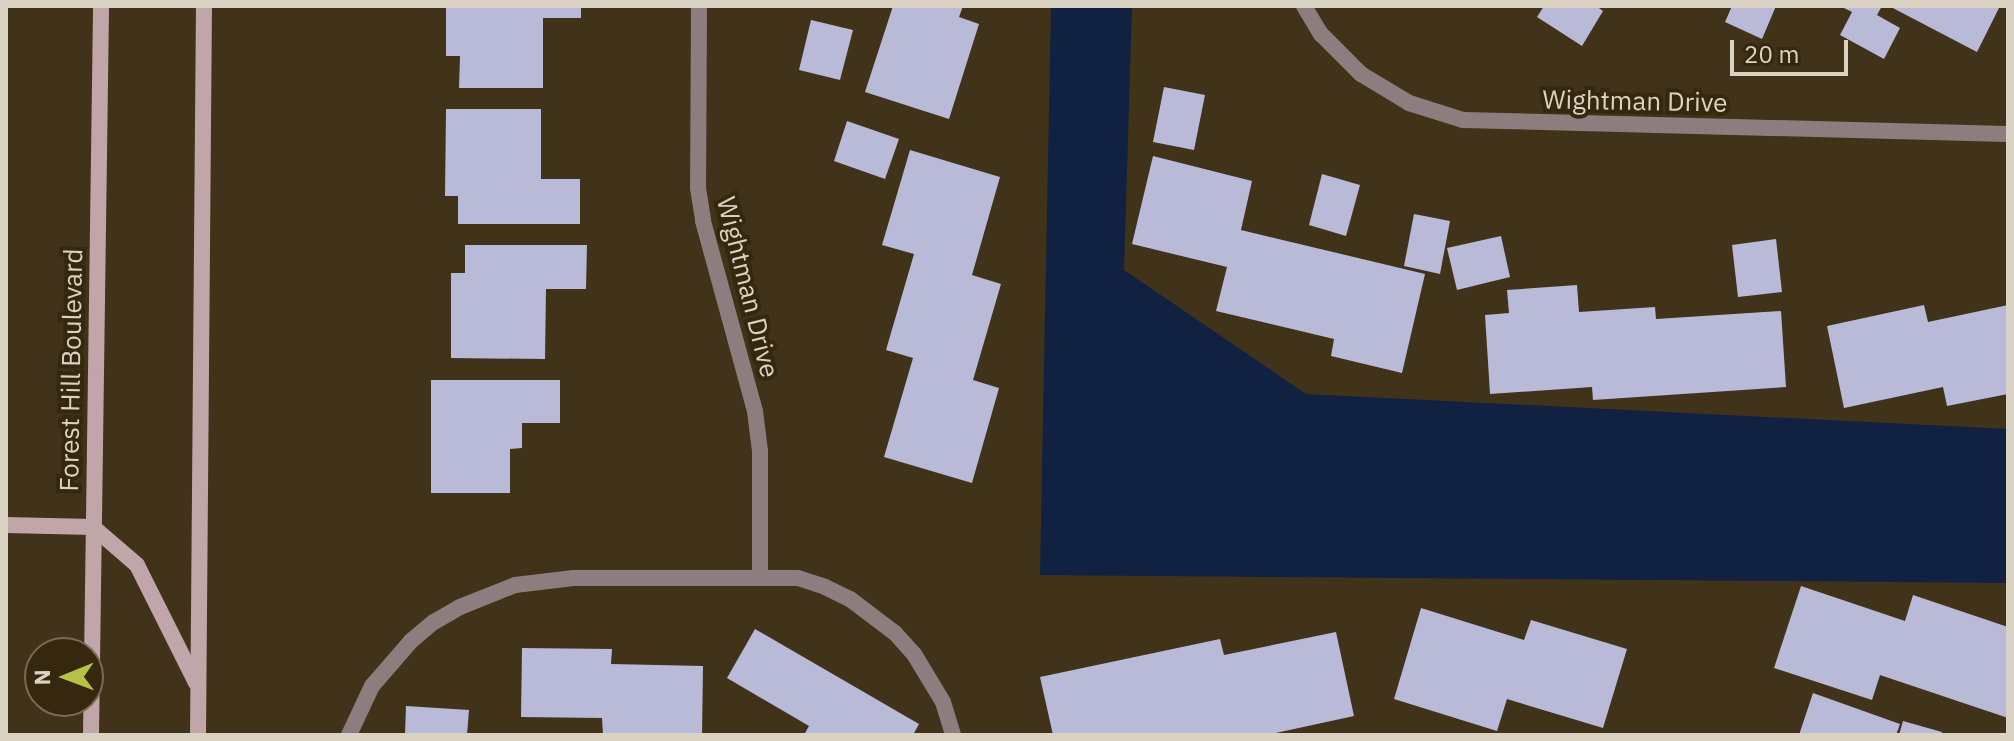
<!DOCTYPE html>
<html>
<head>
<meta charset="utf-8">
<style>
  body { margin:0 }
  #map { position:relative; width:2014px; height:741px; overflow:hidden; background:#403319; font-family:"IBM Plex Sans",sans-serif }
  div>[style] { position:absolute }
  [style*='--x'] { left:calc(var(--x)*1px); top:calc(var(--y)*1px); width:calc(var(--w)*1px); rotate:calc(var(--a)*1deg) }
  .water>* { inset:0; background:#112142 }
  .building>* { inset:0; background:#b9b9d8 }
  .street>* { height:16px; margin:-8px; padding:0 8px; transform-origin:8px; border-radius:8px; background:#8e7d7f }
  .secondary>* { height:16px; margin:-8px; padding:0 8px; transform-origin:8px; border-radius:8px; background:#c0a6a9 }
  span { translate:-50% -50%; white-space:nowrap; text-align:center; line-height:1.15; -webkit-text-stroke:8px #36280e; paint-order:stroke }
  .street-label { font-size:26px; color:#dad2c3 }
  .frame { position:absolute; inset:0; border:8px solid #dad2c3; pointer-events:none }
  .north { position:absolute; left:24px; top:637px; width:80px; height:80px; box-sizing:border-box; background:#36280e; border:2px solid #786c56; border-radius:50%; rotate:269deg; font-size:22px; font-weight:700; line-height:32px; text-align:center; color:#dad2c3 }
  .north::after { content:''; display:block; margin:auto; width:28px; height:36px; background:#b8c147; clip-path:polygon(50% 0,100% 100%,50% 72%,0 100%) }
  .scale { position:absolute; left:1730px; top:40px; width:118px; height:36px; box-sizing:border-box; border:4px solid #dad2c3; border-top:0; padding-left:10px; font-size:24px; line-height:28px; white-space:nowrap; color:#dad2c3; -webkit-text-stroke:6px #36280e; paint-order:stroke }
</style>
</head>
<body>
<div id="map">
  <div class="water">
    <i style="clip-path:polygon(1051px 6px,1132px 6px,1124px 270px,1306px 394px,2008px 429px,2008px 583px,1040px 575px)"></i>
  </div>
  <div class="building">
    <i style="clip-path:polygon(446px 6px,581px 6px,581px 18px,543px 18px,543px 88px,459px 88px,460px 56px,446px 56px)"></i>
    <i style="clip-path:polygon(893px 6px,963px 6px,959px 17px,979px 24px,949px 119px,865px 92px)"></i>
    <i style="clip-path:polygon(1544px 6px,1596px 6px,1603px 11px,1582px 46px,1537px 17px)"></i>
    <i style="clip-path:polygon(1732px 6px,1776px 6px,1762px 39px,1725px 22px)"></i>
    <i style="clip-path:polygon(1840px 6px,1882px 6px,1877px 15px,1900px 28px,1884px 59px,1840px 35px,1852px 12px)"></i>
    <i style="clip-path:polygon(1889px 6px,2000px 6px,1977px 52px)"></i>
    <i style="clip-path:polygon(811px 20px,853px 30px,840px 80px,799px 70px)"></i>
    <i style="clip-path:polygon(1164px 87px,1205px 95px,1194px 150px,1153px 142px)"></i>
    <i style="clip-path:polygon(446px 109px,541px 109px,541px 179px,580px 179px,580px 224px,458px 224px,458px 196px,445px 196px)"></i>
    <i style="clip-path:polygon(847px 121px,899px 139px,885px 179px,834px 161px)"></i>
    <i style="clip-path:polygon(910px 150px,1000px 177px,972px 275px,1001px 284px,973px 380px,999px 388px,972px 483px,884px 457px,913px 358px,886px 350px,914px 254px,882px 245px)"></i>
    <i style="clip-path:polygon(1153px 156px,1252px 181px,1241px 230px,1425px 274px,1402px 373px,1331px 356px,1334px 339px,1216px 311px,1227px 267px,1132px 244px)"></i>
    <i style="clip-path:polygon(1322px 174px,1360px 185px,1346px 236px,1309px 225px)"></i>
    <i style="clip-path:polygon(1414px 214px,1450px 221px,1440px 274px,1404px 266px)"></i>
    <i style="clip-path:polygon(1501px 236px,1510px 277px,1457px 290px,1447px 248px)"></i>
    <i style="clip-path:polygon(1776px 239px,1782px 292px,1738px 297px,1732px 245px)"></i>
    <i style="clip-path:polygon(465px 245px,587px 245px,586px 289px,546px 289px,545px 359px,451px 358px,451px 273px,465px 273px)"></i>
    <i style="clip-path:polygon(1577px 285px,1579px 312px,1655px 307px,1656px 319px,1781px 311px,1786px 387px,1593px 400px,1592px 387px,1490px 394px,1485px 315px,1509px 313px,1507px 290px)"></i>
    <i style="clip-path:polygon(1924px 305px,1928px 322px,2008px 305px,2008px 394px,1947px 406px,1943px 387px,1844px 408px,1827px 326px)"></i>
    <i style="clip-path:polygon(431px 380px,560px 380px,560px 423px,522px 423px,522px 448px,510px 449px,510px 493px,431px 493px)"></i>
    <i style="clip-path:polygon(1801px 586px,1905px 621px,1913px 595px,2008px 627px,2008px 718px,1880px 675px,1872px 700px,1774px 668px)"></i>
    <i style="clip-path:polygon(1421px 608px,1524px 640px,1531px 620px,1627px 649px,1603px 728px,1507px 699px,1497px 731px,1394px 699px)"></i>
    <i style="clip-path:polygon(755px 629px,919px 724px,913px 735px,804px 735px,809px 726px,727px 678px)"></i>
    <i style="clip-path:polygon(1336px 632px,1354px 716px,1266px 735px,1053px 735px,1040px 677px,1220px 639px,1224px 655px)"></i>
    <i style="clip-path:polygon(522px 648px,612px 649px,611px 664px,703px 666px,702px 735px,603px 735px,602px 718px,521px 717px)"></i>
    <i style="clip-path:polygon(1813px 693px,1900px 724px,1896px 735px,1799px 735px)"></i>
    <i style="clip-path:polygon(406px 706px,469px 710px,467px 735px,405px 735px)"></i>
    <i style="clip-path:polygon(1903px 721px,1942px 732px,1941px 735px,1899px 735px)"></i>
  </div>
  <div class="street">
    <i style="--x:699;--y:6;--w:182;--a:90.3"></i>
    <i style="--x:698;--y:188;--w:33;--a:81"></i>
    <i style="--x:703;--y:221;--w:197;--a:74.7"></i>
    <i style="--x:755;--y:411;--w:40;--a:82.9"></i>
    <i style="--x:760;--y:451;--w:127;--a:90"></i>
    <i style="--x:1304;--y:6;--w:33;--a:59"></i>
    <i style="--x:1321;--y:34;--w:57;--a:45"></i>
    <i style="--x:1361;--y:74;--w:56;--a:31.1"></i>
    <i style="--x:1409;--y:103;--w:57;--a:17.5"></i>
    <i style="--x:1463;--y:120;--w:545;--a:1.47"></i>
    <i style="--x:349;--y:735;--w:54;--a:-64.9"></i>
    <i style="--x:372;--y:686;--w:60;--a:-49.1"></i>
    <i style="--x:411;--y:641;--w:30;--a:-40"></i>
    <i style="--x:434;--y:622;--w:30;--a:-30"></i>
    <i style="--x:460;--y:607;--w:59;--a:-21.8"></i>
    <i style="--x:515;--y:585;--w:59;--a:-6.8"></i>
    <i style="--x:574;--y:578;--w:224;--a:0"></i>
    <i style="--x:798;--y:578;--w:28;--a:18"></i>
    <i style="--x:825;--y:587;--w:28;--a:26"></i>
    <i style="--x:850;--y:599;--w:56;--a:37.1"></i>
    <i style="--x:895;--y:633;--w:28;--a:48"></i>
    <i style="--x:914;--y:654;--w:56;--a:58.9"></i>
    <i style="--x:943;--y:702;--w:34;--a:73"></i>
  </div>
  <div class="secondary">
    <i style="--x:6;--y:525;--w:87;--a:1.3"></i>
    <i style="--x:93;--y:527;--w:58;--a:40.8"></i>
    <i style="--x:137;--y:565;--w:132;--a:63.4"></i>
    <i style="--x:91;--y:735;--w:729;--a:-89.21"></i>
    <i style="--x:198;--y:735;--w:729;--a:-89.53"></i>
  </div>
  <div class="street-label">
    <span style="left:1635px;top:101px;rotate:1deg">Wightman Drive</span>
    <span style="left:748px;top:287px;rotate:76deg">Wightman Drive</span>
    <span style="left:71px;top:370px;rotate:-89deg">Forest Hill Boulevard</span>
  </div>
  <div class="frame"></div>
  <div class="north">N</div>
  <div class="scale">20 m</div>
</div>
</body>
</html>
